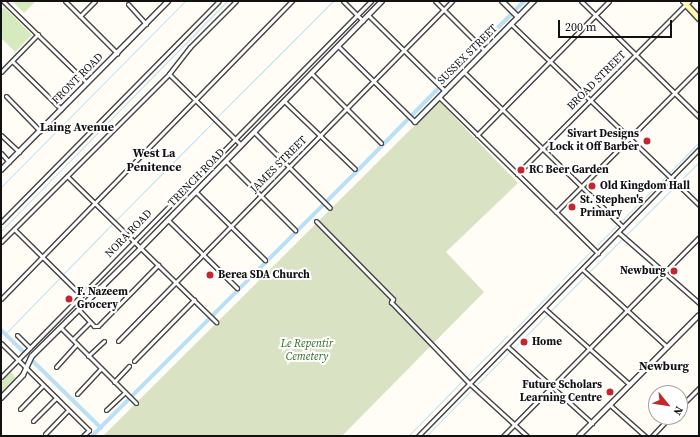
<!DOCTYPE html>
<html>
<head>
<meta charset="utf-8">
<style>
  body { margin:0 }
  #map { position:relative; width:700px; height:437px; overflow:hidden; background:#fffdf5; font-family:"Source Serif 4",serif }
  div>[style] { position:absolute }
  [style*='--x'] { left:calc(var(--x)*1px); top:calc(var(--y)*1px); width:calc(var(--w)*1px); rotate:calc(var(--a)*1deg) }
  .green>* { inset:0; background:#d5ebbd }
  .cemetery>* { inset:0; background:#d9e3c4 }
  .stream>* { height:1px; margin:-0.5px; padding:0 0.5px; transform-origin:0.5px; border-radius:0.5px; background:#b9e0f7 }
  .canal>* { height:4px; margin:-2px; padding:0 2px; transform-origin:2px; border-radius:2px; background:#b9e0f7 }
  .roads { filter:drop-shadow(1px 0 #444) drop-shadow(-1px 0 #444) drop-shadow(0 1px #444) drop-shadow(0 -1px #444) }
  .minor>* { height:3px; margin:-1.5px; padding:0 1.5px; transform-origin:1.5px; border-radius:1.5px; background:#fff }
  .tertiary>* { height:4px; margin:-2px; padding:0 2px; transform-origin:2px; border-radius:2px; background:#fff }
  .secondary>* { height:4.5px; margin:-2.25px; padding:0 2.25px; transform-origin:2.25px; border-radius:2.25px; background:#fff6b0 }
  .dots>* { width:11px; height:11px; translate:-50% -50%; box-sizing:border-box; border:2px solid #fff; border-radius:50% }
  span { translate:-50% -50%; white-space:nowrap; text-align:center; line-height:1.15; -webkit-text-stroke:4px #fff; paint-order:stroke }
  .street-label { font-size:11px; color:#111 }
  .poi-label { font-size:11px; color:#111; font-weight:700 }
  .right { translate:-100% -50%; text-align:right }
  .left { translate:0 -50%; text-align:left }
  .park-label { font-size:11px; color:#2f6b1f; font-style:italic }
  .neighbourhood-label { font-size:12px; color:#111; font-weight:700 }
  .frame { position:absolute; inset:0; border:2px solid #111; pointer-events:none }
  .north { position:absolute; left:648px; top:385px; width:40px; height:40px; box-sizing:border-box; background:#fff; border:1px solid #a0a0a0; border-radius:50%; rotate:120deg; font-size:11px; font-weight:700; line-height:16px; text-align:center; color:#111 }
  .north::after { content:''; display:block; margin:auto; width:14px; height:18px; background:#c4262e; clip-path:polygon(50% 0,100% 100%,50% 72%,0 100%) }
  .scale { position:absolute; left:558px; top:20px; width:114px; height:18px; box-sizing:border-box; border:2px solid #111; border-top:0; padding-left:5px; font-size:12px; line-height:14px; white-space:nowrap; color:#111; -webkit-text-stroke:3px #fff; paint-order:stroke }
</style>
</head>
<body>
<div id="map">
  <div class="green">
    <i style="clip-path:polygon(12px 1px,36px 1px,24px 13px)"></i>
    <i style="clip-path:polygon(4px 7px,32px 35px,15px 52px,1px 38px,1px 9px)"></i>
    <i style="clip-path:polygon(11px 372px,17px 380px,1px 396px,1px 382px)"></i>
  </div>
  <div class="cemetery">
    <i style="clip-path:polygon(439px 101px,518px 183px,446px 252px,484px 292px,342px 436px,103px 436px)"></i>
  </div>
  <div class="stream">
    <i style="--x:690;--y:4;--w:12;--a:42"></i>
    <i style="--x:436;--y:91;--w:4;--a:45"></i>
    <i style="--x:441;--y:96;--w:52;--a:44.2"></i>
    <i style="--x:216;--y:118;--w:165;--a:-45"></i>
    <i style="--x:480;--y:134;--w:52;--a:45"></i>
    <i style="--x:669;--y:173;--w:43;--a:-45.9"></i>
    <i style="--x:520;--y:174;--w:105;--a:44.6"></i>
    <i style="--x:1;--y:187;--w:262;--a:-45.3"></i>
    <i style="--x:115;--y:221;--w:141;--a:-45.3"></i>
    <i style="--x:620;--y:222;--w:64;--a:-45"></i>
    <i style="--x:1;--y:231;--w:322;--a:-45.5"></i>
    <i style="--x:597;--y:245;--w:28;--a:-45"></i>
    <i style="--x:589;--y:272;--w:156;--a:-45"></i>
    <i style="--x:563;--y:279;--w:41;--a:-45"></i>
    <i style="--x:513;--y:331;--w:66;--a:-45.6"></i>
    <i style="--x:5;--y:334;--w:155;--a:-45.8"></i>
    <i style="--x:513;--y:349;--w:104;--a:-45.4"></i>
    <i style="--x:466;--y:377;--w:59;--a:-45"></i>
    <i style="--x:408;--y:436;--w:77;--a:-45.5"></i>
    <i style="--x:426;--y:436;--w:120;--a:-45.3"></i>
  </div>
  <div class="canal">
    <i style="--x:1;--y:330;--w:140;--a:44.4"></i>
    <i style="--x:92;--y:436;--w:380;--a:-45"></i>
    <i style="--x:361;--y:167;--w:233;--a:-45.5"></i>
  </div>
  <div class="roads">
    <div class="minor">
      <i style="--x:3;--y:1;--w:117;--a:44.3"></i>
      <i style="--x:65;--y:1;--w:74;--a:45"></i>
      <i style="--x:236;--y:1;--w:65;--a:135"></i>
      <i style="--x:190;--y:47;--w:34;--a:128"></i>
      <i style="--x:169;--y:74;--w:101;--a:44.6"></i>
      <i style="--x:343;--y:1;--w:28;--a:45"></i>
      <i style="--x:435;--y:1;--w:69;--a:45"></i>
      <i style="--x:581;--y:1;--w:165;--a:44.5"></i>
      <i style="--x:128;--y:4;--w:27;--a:48"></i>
      <i style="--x:368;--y:15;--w:108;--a:44.6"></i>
      <i style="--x:80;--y:16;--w:21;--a:-45"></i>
      <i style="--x:511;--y:24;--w:261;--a:43.9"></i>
      <i style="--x:338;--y:46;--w:108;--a:44.6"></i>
      <i style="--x:12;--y:61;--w:69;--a:44.4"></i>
      <i style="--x:1;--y:72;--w:53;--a:-45.8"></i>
      <i style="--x:464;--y:72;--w:222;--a:44.3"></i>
      <i style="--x:311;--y:73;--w:99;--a:45"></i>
      <i style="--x:6;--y:96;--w:49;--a:45.8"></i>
      <i style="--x:439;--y:97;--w:223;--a:44.5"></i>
      <i style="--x:284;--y:101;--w:98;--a:43.8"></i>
      <i style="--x:254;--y:132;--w:107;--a:45"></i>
      <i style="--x:1;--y:135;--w:25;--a:43"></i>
      <i style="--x:477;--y:135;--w:188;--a:-45.4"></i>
      <i style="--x:1;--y:153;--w:12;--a:48"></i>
      <i style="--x:226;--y:161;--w:98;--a:45"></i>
      <i style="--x:517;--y:174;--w:240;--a:-45.2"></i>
      <i style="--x:686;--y:4;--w:5;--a:-143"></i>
      <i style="--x:67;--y:176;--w:209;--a:44.4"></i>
      <i style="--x:196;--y:192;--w:97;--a:44.6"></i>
      <i style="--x:556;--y:212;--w:203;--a:-45.2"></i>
      <i style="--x:168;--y:220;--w:97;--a:44.6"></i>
      <i style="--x:316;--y:221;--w:110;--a:45.4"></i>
      <i style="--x:393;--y:299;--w:4;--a:124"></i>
      <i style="--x:391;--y:302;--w:114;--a:46.1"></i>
      <i style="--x:470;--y:384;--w:77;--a:42.4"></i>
      <i style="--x:1;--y:222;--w:310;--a:-45.4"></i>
      <i style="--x:14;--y:229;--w:95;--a:44.6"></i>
      <i style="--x:618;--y:232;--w:108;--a:41.2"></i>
      <i style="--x:1;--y:242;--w:238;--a:-45"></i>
      <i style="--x:582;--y:269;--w:115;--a:42.5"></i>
      <i style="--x:1;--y:299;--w:417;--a:-45.7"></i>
      <i style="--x:544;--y:308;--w:115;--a:41.8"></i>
      <i style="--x:79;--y:310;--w:22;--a:47"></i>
      <i style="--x:94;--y:326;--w:4;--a:0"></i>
      <i style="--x:98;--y:326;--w:86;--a:-45.5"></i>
      <i style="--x:61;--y:328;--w:106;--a:45"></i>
      <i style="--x:17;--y:335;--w:18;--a:45"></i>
      <i style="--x:73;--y:339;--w:24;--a:-45"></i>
      <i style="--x:118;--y:341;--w:477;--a:-45.5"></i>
      <i style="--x:1;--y:343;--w:124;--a:44.7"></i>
      <i style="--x:89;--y:430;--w:8;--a:135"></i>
      <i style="--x:507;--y:346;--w:115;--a:42.2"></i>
      <i style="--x:88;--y:356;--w:22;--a:-43"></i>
      <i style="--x:134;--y:361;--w:86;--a:-45.5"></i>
      <i style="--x:56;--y:367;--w:31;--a:-48"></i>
      <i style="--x:1;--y:377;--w:528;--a:-45.46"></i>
      <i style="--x:114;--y:382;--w:22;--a:-47"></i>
      <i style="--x:77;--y:394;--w:35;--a:-47"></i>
      <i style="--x:610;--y:405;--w:47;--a:41.5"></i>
      <i style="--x:680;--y:407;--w:27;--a:-45"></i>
      <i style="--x:20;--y:409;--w:33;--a:-46"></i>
      <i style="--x:106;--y:410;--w:26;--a:-43"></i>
      <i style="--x:33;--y:421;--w:33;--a:-45"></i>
      <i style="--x:45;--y:434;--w:33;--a:-46"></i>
      <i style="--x:418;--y:436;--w:402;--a:-45.6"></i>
      <i style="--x:503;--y:436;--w:279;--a:-45.4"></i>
      <i style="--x:652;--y:436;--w:26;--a:-47"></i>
    </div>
    <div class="tertiary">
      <i style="--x:502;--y:1;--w:23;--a:45"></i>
      <i style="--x:415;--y:122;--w:170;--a:-45.5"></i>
      <i style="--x:1;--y:170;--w:238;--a:-45.3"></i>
      <i style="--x:1;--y:398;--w:32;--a:-46"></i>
      <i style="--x:23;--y:375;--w:21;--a:-65"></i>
      <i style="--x:32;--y:356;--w:153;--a:-44.7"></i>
      <i style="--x:141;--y:248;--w:345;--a:-45.7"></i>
      <i style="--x:579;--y:436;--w:170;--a:-45.2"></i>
    </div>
    <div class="secondary">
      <i style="--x:689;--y:1;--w:4;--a:135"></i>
      <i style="--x:686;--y:4;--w:19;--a:47"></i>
    </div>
  </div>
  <div class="dots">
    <i style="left:647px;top:141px;background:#c4262e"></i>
    <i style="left:521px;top:170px;background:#c4262e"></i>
    <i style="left:592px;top:186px;background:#c4262e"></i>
    <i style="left:572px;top:207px;background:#c4262e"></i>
    <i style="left:674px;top:271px;background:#c4262e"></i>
    <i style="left:210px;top:275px;background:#c4262e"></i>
    <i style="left:69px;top:299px;background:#c4262e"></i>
    <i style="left:524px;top:342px;background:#c4262e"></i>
    <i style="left:610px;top:392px;background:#c4262e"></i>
  </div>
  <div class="street-label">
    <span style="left:468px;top:55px;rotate:-45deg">SUSSEX STREET</span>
    <span style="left:78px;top:79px;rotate:-45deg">FRONT ROAD</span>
    <span style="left:597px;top:81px;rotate:-45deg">BROAD STREET</span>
    <span style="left:279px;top:165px;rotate:-45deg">JAMES STREET</span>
    <span style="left:197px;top:178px;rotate:-46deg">TRENCH ROAD</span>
    <span style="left:129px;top:234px;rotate:-46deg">NORA ROAD</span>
  </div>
  <div class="poi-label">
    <span class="right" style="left:639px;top:141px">Sivart Designs<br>Lock it Off Barber</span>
    <span class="left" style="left:529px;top:170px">RC Beer Garden</span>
    <span class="left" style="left:600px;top:186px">Old Kingdom Hall</span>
    <span class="left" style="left:580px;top:207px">St. Stephen's<br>Primary</span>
    <span class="right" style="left:666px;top:271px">Newburg</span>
    <span class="left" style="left:218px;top:275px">Berea SDA Church</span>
    <span class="left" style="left:77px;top:299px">F. Nazeem<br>Grocery</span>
    <span class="left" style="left:532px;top:342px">Home</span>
    <span class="right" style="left:602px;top:392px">Future Scholars<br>Learning Centre</span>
  </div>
  <div class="park-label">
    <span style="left:307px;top:351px">Le Repentir<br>Cemetery</span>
  </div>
  <div class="neighbourhood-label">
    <span style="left:77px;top:128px">Laing Avenue</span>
    <span style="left:154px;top:161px">West La<br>Penitence</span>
    <span style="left:664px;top:367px">Newburg</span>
  </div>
  <div class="frame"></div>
  <div class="north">N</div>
  <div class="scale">200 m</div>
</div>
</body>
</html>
